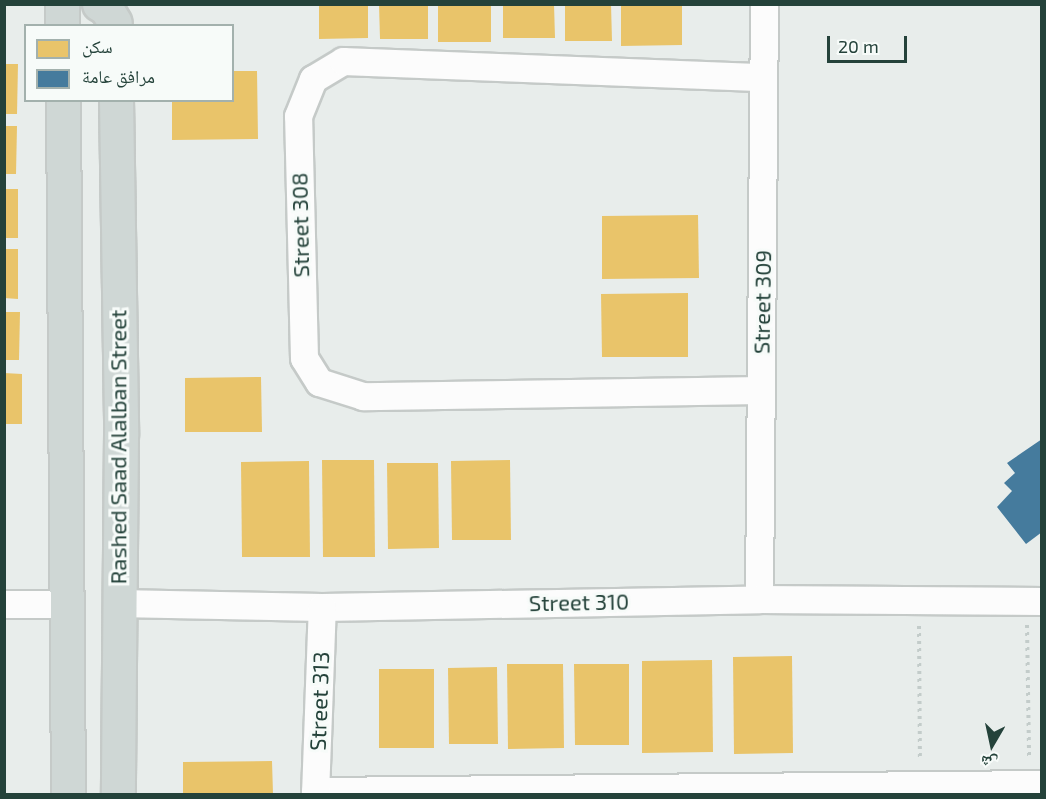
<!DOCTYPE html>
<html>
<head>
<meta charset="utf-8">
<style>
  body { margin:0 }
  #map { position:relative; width:1046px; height:799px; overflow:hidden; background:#e8edeb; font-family:"Exo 2","Noto Naskh Arabic",sans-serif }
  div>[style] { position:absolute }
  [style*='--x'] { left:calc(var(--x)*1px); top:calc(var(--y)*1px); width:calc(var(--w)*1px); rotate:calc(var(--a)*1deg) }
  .homes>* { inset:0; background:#e9c46a }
  .public>* { inset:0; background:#457b9d }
  .path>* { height:4px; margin-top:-2px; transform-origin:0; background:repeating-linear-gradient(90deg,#c3ccca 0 3px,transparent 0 7.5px) }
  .roads { filter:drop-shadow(2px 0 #c5cac8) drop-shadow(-2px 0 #c5cac8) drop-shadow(0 2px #c5cac8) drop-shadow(0 -2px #c5cac8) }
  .minor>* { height:27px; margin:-13.5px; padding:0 13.5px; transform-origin:13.5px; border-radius:13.5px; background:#fcfcfc }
  .major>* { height:33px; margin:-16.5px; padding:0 16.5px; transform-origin:16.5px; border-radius:16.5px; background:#cfd7d5 }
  span { translate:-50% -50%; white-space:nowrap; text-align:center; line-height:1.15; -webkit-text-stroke:6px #f7fbf9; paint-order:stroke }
  .street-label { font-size:22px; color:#24423a }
  .frame { position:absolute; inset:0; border:6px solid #24423a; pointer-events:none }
  .legend { position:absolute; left:24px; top:24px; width:210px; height:78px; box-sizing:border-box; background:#f7fbf9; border:2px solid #a3b1ad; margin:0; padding:8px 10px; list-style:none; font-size:18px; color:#24423a }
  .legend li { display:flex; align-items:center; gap:12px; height:30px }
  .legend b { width:30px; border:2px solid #a3b1ad }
  .north { position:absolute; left:962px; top:715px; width:60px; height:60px; -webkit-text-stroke:4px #f7fbf9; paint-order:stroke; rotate:189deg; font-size:16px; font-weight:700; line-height:24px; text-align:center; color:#24423a }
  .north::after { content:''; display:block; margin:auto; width:21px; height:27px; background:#24423a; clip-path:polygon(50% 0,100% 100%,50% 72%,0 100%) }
  .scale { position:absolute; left:827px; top:36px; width:80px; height:27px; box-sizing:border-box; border:3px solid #24423a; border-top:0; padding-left:8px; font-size:18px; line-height:21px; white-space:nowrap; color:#24423a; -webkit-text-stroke:4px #f7fbf9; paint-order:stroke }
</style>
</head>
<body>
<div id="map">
  <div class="homes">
    <i style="clip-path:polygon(319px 4px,368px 4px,368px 38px,319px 39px)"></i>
    <i style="clip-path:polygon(379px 4px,428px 4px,428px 39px,380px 39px)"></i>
    <i style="clip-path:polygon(438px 4px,491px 4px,491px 42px,438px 42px)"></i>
    <i style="clip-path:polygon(503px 4px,554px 4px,555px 38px,503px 38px)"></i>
    <i style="clip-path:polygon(565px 4px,611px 4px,612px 41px,565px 41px)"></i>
    <i style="clip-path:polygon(621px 4px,682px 4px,682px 45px,621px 46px)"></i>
    <i style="clip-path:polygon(4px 64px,18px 64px,17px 114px,4px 114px)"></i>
    <i style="clip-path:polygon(232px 71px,257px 71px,258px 139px,172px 140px,172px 100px,232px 100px)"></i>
    <i style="clip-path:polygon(4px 126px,17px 126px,16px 174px,4px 174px)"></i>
    <i style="clip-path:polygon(4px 189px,18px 189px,18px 238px,4px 238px)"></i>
    <i style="clip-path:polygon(698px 215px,699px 278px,602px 279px,602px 216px)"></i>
    <i style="clip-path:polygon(4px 249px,18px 249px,18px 299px,4px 298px)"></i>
    <i style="clip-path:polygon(688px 293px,688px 357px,602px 357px,601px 294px)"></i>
    <i style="clip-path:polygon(4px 312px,20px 312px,19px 360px,4px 360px)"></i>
    <i style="clip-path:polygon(4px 373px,22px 374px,22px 424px,4px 424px)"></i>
    <i style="clip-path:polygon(261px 377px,262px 432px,185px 432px,185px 378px)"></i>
    <i style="clip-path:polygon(322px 460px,374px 460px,375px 557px,323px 557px)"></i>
    <i style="clip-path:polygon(510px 460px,511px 540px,452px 540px,451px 461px)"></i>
    <i style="clip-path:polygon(309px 461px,310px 557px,242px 557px,241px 462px)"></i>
    <i style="clip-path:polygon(387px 463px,438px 463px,439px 548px,388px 549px)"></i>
    <i style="clip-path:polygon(792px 656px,793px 753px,734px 754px,733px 657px)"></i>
    <i style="clip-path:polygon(712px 660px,713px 752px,642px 753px,642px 661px)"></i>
    <i style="clip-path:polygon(507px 664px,563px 664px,564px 748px,508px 749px)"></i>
    <i style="clip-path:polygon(574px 664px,629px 664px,629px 745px,575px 745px)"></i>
    <i style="clip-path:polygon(497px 667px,498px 744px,449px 744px,448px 668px)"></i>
    <i style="clip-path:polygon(379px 669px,434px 669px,434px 748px,379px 748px)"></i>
    <i style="clip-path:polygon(272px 761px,273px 794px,183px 794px,183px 762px)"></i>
  </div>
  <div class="public">
    <i style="clip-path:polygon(1042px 439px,1042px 532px,1026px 544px,997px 507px,1012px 491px,1004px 483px,1015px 473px,1007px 463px)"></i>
  </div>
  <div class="path">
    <i style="--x:1027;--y:625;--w:134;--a:89.1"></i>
    <i style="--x:919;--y:626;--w:134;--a:89.6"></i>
  </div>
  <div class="roads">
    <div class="minor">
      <i style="--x:761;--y:390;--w:398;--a:179.1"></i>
      <i style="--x:363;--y:396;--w:46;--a:-162.3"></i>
      <i style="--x:319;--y:382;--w:28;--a:-122"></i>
      <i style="--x:304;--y:358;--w:242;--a:-91.4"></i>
      <i style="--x:298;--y:116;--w:40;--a:-68"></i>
      <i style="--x:313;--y:79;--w:35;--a:-31"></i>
      <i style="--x:343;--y:61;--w:420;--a:2.2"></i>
      <i style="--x:759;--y:599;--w:595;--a:-89.52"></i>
      <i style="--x:117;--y:603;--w:205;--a:1.1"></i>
      <i style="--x:322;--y:607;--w:437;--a:-1"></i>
      <i style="--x:759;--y:599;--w:283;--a:0.4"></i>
      <i style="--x:4;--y:604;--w:63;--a:0"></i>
      <i style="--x:315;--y:791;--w:727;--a:-0.55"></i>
      <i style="--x:315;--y:794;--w:187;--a:-87.9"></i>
    </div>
    <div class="major">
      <i style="--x:99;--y:4;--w:8;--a:30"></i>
      <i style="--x:106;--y:8;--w:17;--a:59"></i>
      <i style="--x:62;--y:26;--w:22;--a:-90"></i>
      <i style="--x:63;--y:100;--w:694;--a:89.59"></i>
      <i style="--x:116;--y:100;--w:335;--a:89.1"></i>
      <i style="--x:121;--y:435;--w:359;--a:90.5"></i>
    </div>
  </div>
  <div class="street-label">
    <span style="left:300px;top:225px;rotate:-91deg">Street 308</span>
    <span style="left:762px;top:302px;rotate:-89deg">Street 309</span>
    <span style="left:118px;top:447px;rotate:-90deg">Rashed Saad Alalban Street</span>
    <span style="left:579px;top:602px;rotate:-1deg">Street 310</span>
    <span style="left:319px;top:701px;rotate:-88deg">Street 313</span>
  </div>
  <div class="frame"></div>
  <ul class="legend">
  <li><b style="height:16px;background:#e9c46a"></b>سكن</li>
  <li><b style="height:16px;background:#457b9d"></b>مرافق عامة</li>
  </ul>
  <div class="north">ش</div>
  <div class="scale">20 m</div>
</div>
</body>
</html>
